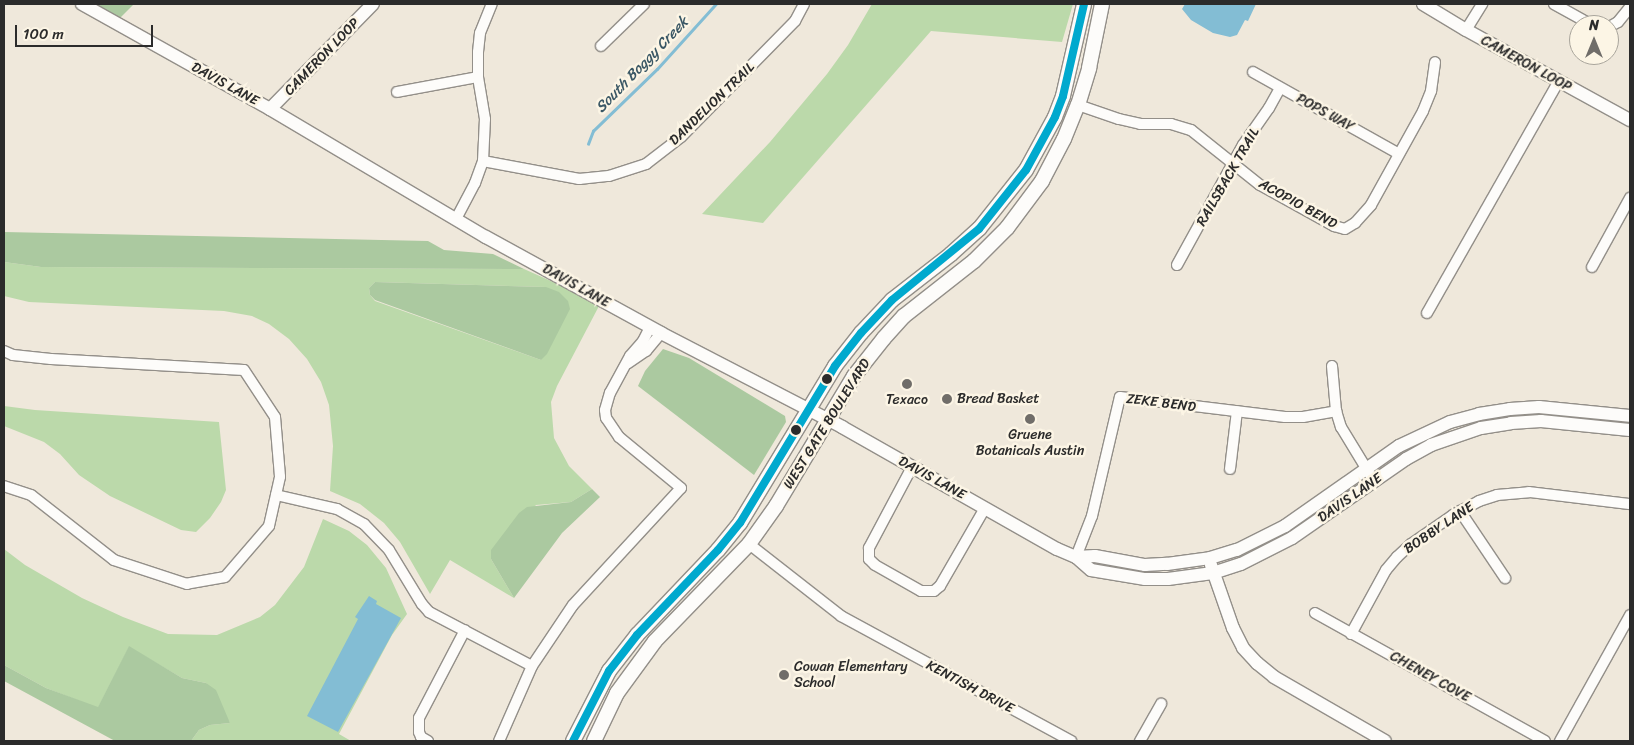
<!DOCTYPE html>
<html>
<head>
<meta charset="utf-8">
<style>
  body { margin:0 }
  #map { position:relative; width:1634px; height:745px; overflow:hidden; background:#efe8db; font-family:Sriracha,sans-serif }
  div>[style] { position:absolute }
  [style*='--x'] { left:calc(var(--x)*1px); top:calc(var(--y)*1px); width:calc(var(--w)*1px); rotate:calc(var(--a)*1deg) }
  .green>* { inset:0; background:#bbd9aa }
  .forest>* { inset:0; background:#abc9a0 }
  .water>* { inset:0; background:#83bdd4 }
  .stream>* { height:2.5px; margin:-1.25px; padding:0 1.25px; transform-origin:1.25px; border-radius:1.25px; background:#83bdd4 }
  .roads { filter:drop-shadow(1px 0 #938f89) drop-shadow(-1px 0 #938f89) drop-shadow(0 1px #938f89) drop-shadow(0 -1px #938f89) }
  .minor>* { height:10px; margin:-5px; padding:0 5px; transform-origin:5px; border-radius:5px; background:#fdfcfa }
  .tertiary>* { height:12px; margin:-6px; padding:0 6px; transform-origin:6px; border-radius:6px; background:#fdfcfa }
  .secondary>* { height:14px; margin:-7px; padding:0 7px; transform-origin:7px; border-radius:7px; background:#fdfcfa }
  .bus-1>* { height:8px; margin:-4px; padding:0 4px; transform-origin:4px; border-radius:4px; background:#00a9ce }
  .dots>* { width:14px; height:14px; translate:-50% -50%; box-sizing:border-box; border:2px solid #fcf5e5; border-radius:50% }
  span { translate:-50% -50%; white-space:nowrap; text-align:center; line-height:1.15; -webkit-text-stroke:5px #fcf5e5; paint-order:stroke }
  .street-label { font-size:14px; color:#2b2b2b }
  .poi-label { font-size:14px; color:#2b2b2b }
  .left { translate:0 -50%; text-align:left }
  .water-label { font-size:15px; color:#3a5765; font-style:italic }
  .frame { position:absolute; inset:0; border:5px solid #2b2b2b; pointer-events:none }
  .north { position:absolute; left:1569px; top:15px; width:50px; height:50px; box-sizing:border-box; background:#fcf5e5; border:1px solid #a8a49b; border-radius:50%; rotate:0deg; font-size:14px; font-weight:700; line-height:20px; text-align:center; color:#2b2b2b }
  .north::after { content:''; display:block; margin:auto; width:18px; height:22px; background:#706d69; clip-path:polygon(50% 0,100% 100%,50% 72%,0 100%) }
  .scale { position:absolute; left:15px; top:25px; width:138px; height:22px; box-sizing:border-box; border:2px solid #2b2b2b; border-top:0; padding-left:6px; font-size:15px; line-height:18px; white-space:nowrap; color:#2b2b2b; -webkit-text-stroke:4px #fcf5e5; paint-order:stroke }
</style>
</head>
<body>
<div id="map">
  <div class="green">
    <i style="clip-path:polygon(872px 4px,1073px 4px,1062px 42px,931px 31px,763px 223px,702px 214px,770px 142px,827px 74px,848px 45px)"></i>
    <i style="clip-path:polygon(evenodd,4px 262px,41px 267px,524px 269px,571px 290px,599px 306px,557px 386px,551px 402px,554px 438px,569px 466px,592px 489px,571px 502px,536px 505px,491px 559px,514px 598px,450px 560px,430px 594px,400px 542px,384px 523px,360px 504px,330px 491px,333px 446px,329px 405px,321px 382px,307px 359px,289px 339px,269px 324px,252px 316px,224px 311px,29px 302px,4px 296px,4px 262px,375px 282px,546px 287px,541px 360px,375px 301px,370px 295px,369px 288px,375px 282px)"></i>
    <i style="clip-path:polygon(4px 406px,35px 410px,219px 422px,226px 490px,221px 502px,210px 518px,196px 532px,181px 530px,110px 496px,79px 475px,60px 454px,44px 442px,4px 426px)"></i>
    <i style="clip-path:polygon(323px 519px,349px 531px,367px 545px,386px 568px,407px 614px,392px 635px,339px 734px,351px 741px,191px 741px,199px 730px,210px 725px,230px 723px,206px 683px,182px 678px,129px 647px,98px 708px,46px 688px,4px 665px,4px 549px,25px 565px,82px 598px,123px 617px,168px 634px,217px 635px,260px 617px,275px 605px,304px 567px)"></i>
  </div>
  <div class="forest">
    <i style="clip-path:polygon(95px 4px,134px 4px,120px 18px)"></i>
    <i style="clip-path:polygon(4px 232px,428px 241px,444px 250px,493px 254px,524px 269px,41px 267px,4px 262px)"></i>
    <i style="clip-path:polygon(375px 282px,546px 287px,559px 292px,568px 301px,570px 309px,547px 354px,541px 360px,375px 300px,370px 295px,369px 288px)"></i>
    <i style="clip-path:polygon(663px 349px,689px 358px,785px 416px,786px 422px,754px 475px,638px 386px,645px 371px)"></i>
    <i style="clip-path:polygon(592px 489px,600px 497px,562px 533px,514px 598px,491px 559px,491px 550px,519px 513px,527px 507px,571px 502px)"></i>
    <i style="clip-path:polygon(129px 646px,182px 678px,206px 683px,216px 690px,230px 723px,210px 725px,199px 730px,191px 741px,115px 741px,4px 681px,4px 665px,46px 688px,98px 707px)"></i>
  </div>
  <div class="water">
    <i style="clip-path:polygon(1185px 4px,1256px 4px,1248px 21px,1245px 20px,1237px 35px,1230px 37px,1213px 33px,1191px 20px,1182px 9px)"></i>
    <i style="clip-path:polygon(369px 596px,377px 601px,376px 604px,401px 618px,338px 732px,307px 716px,358px 619px,355px 617px)"></i>
  </div>
  <div class="stream">
    <i style="--x:588;--y:144;--w:14;--a:-69"></i>
    <i style="--x:593;--y:131;--w:89;--a:-44.1"></i>
    <i style="--x:657;--y:69;--w:88;--a:-47.8"></i>
  </div>
  <div class="roads">
    <div class="minor">
      <i style="--x:1554;--y:4;--w:43;--a:28.9"></i>
      <i style="--x:1609;--y:27;--w:10;--a:-29"></i>
      <i style="--x:1618;--y:22;--w:19;--a:-51"></i>
      <i style="--x:1466;--y:30;--w:31;--a:-58"></i>
      <i style="--x:601;--y:46;--w:60;--a:-44.3"></i>
      <i style="--x:1253;--y:72;--w:167;--a:29.3"></i>
      <i style="--x:397;--y:92;--w:82;--a:-10.5"></i>
      <i style="--x:1078;--y:105;--w:43;--a:18.9"></i>
      <i style="--x:1119;--y:119;--w:22;--a:13"></i>
      <i style="--x:1140;--y:124;--w:31;--a:0"></i>
      <i style="--x:1171;--y:124;--w:21;--a:17"></i>
      <i style="--x:1191;--y:130;--w:88;--a:38.6"></i>
      <i style="--x:1260;--y:185;--w:85;--a:29"></i>
      <i style="--x:1334;--y:226;--w:11;--a:15"></i>
      <i style="--x:1345;--y:229;--w:12;--a:-31"></i>
      <i style="--x:1355;--y:223;--w:24;--a:-48"></i>
      <i style="--x:1371;--y:205;--w:107;--a:-61"></i>
      <i style="--x:1423;--y:111;--w:22;--a:-68"></i>
      <i style="--x:1431;--y:91;--w:29;--a:-82"></i>
      <i style="--x:483;--y:161;--w:98;--a:10.6"></i>
      <i style="--x:579;--y:179;--w:30;--a:-6"></i>
      <i style="--x:609;--y:176;--w:39;--a:-18"></i>
      <i style="--x:646;--y:164;--w:44;--a:-37.6"></i>
      <i style="--x:681;--y:137;--w:163;--a:-45.5"></i>
      <i style="--x:795;--y:21;--w:19;--a:-62"></i>
      <i style="--x:456;--y:219;--w:41;--a:-62.2"></i>
      <i style="--x:475;--y:183;--w:23;--a:-70"></i>
      <i style="--x:483;--y:161;--w:42;--a:-87.3"></i>
      <i style="--x:485;--y:119;--w:43;--a:-99.5"></i>
      <i style="--x:478;--y:77;--w:25;--a:-90"></i>
      <i style="--x:478;--y:52;--w:19;--a:-84"></i>
      <i style="--x:480;--y:33;--w:31;--a:-68"></i>
      <i style="--x:1177;--y:265;--w:137;--a:-61.2"></i>
      <i style="--x:1243;--y:145;--w:45;--a:-54.9"></i>
      <i style="--x:1269;--y:108;--w:23;--a:-61"></i>
      <i style="--x:1592;--y:267;--w:79;--a:-61.2"></i>
      <i style="--x:1427;--y:313;--w:266;--a:-60.4"></i>
      <i style="--x:4;--y:351;--w:10;--a:24"></i>
      <i style="--x:13;--y:355;--w:38;--a:6"></i>
      <i style="--x:51;--y:359;--w:193;--a:3.3"></i>
      <i style="--x:244;--y:370;--w:56;--a:56.6"></i>
      <i style="--x:275;--y:417;--w:60;--a:85.2"></i>
      <i style="--x:280;--y:477;--w:50;--a:102.7"></i>
      <i style="--x:269;--y:526;--w:67;--a:130.8"></i>
      <i style="--x:225;--y:577;--w:39;--a:170"></i>
      <i style="--x:187;--y:584;--w:77;--a:-161.8"></i>
      <i style="--x:114;--y:560;--w:105;--a:-141.9"></i>
      <i style="--x:31;--y:495;--w:28;--a:-162"></i>
      <i style="--x:628;--y:363;--w:22;--a:-34"></i>
      <i style="--x:646;--y:351;--w:23;--a:-50"></i>
      <i style="--x:1332;--y:366;--w:45;--a:84.9"></i>
      <i style="--x:1336;--y:411;--w:17;--a:73"></i>
      <i style="--x:1341;--y:427;--w:63;--a:58.6"></i>
      <i style="--x:912;--y:467;--w:92;--a:118"></i>
      <i style="--x:869;--y:548;--w:11;--a:90"></i>
      <i style="--x:869;--y:559;--w:8;--a:45"></i>
      <i style="--x:875;--y:565;--w:53;--a:29.5"></i>
      <i style="--x:921;--y:591;--w:13;--a:0"></i>
      <i style="--x:934;--y:591;--w:8;--a:-40"></i>
      <i style="--x:940;--y:586;--w:90;--a:-60"></i>
      <i style="--x:1230;--y:469;--w:58;--a:-83.1"></i>
      <i style="--x:276;--y:495;--w:63;--a:12.9"></i>
      <i style="--x:337;--y:509;--w:31;--a:29"></i>
      <i style="--x:364;--y:524;--w:36;--a:46"></i>
      <i style="--x:389;--y:550;--w:63;--a:58.6"></i>
      <i style="--x:422;--y:604;--w:11;--a:49"></i>
      <i style="--x:429;--y:612;--w:116;--a:27.7"></i>
      <i style="--x:532;--y:666;--w:82;--a:113.7"></i>
      <i style="--x:1460;--y:511;--w:81;--a:56.1"></i>
      <i style="--x:749;--y:544;--w:117;--a:38"></i>
      <i style="--x:841;--y:616;--w:262;--a:28.5"></i>
      <i style="--x:1076;--y:557;--w:44;--a:-68.7"></i>
      <i style="--x:1092;--y:516;--w:122;--a:-76.8"></i>
      <i style="--x:1120;--y:397;--w:166;--a:6.9"></i>
      <i style="--x:1285;--y:417;--w:18;--a:0"></i>
      <i style="--x:1303;--y:417;--w:34;--a:-10"></i>
      <i style="--x:1315;--y:613;--w:263;--a:29.1"></i>
      <i style="--x:1351;--y:634;--w:73;--a:-61.3"></i>
      <i style="--x:1386;--y:570;--w:17;--a:-50"></i>
      <i style="--x:1397;--y:557;--w:19;--a:-43"></i>
      <i style="--x:1411;--y:544;--w:51;--a:-34.6"></i>
      <i style="--x:1453;--y:515;--w:30;--a:-28"></i>
      <i style="--x:1479;--y:501;--w:19;--a:-18"></i>
      <i style="--x:1497;--y:495;--w:32;--a:-5"></i>
      <i style="--x:1529;--y:492;--w:102;--a:6.8"></i>
      <i style="--x:532;--y:666;--w:73;--a:-56.1"></i>
      <i style="--x:573;--y:605;--w:159;--a:-47.3"></i>
      <i style="--x:681;--y:488;--w:80;--a:-140.6"></i>
      <i style="--x:619;--y:437;--w:23;--a:-124"></i>
      <i style="--x:606;--y:418;--w:8;--a:-97"></i>
      <i style="--x:605;--y:410;--w:18;--a:-74"></i>
      <i style="--x:610;--y:393;--w:42;--a:-61.6"></i>
      <i style="--x:630;--y:356;--w:20;--a:-49"></i>
      <i style="--x:643;--y:341;--w:16;--a:-63"></i>
      <i style="--x:428;--y:741;--w:8;--a:-150"></i>
      <i style="--x:421;--y:737;--w:5;--a:-112"></i>
      <i style="--x:419;--y:732;--w:14;--a:-90"></i>
      <i style="--x:419;--y:718;--w:99;--a:-62.4"></i>
      <i style="--x:1140;--y:741;--w:43;--a:-60.4"></i>
      <i style="--x:1560;--y:741;--w:144;--a:-60.9"></i>
    </div>
    <div class="tertiary">
      <i style="--x:82;--y:4;--w:215;--a:29.2"></i>
      <i style="--x:270;--y:109;--w:251;--a:30.7"></i>
      <i style="--x:486;--y:237;--w:200;--a:28.7"></i>
      <i style="--x:661;--y:333;--w:204;--a:27.4"></i>
      <i style="--x:842;--y:427;--w:247;--a:29.6"></i>
      <i style="--x:1057;--y:549;--w:21;--a:23"></i>
      <i style="--x:1076;--y:557;--w:20;--a:41"></i>
      <i style="--x:1091;--y:570;--w:55;--a:9.5"></i>
      <i style="--x:1145;--y:579;--w:23;--a:0"></i>
      <i style="--x:1168;--y:579;--w:45;--a:-7.6"></i>
      <i style="--x:1213;--y:573;--w:29;--a:-18"></i>
      <i style="--x:1241;--y:564;--w:57;--a:-27"></i>
      <i style="--x:1292;--y:538;--w:139;--a:-34.7"></i>
      <i style="--x:1406;--y:459;--w:29;--a:-29"></i>
      <i style="--x:1431;--y:445;--w:53;--a:-18.8"></i>
      <i style="--x:1481;--y:428;--w:30;--a:-9"></i>
      <i style="--x:1511;--y:423;--w:30;--a:-4"></i>
      <i style="--x:1541;--y:421;--w:89;--a:5.8"></i>
      <i style="--x:1423;--y:4;--w:50;--a:31.2"></i>
      <i style="--x:1466;--y:30;--w:187;--a:28.8"></i>
      <i style="--x:270;--y:109;--w:147;--a:-45.6"></i>
      <i style="--x:1076;--y:557;--w:19;--a:-3"></i>
      <i style="--x:1095;--y:556;--w:51;--a:10.2"></i>
      <i style="--x:1145;--y:565;--w:22;--a:-3"></i>
      <i style="--x:1167;--y:564;--w:43;--a:-7.9"></i>
      <i style="--x:1210;--y:558;--w:28;--a:-17"></i>
      <i style="--x:1237;--y:550;--w:54;--a:-26.6"></i>
      <i style="--x:1285;--y:526;--w:139;--a:-35.1"></i>
      <i style="--x:1399;--y:446;--w:56;--a:-25.2"></i>
      <i style="--x:1450;--y:422;--w:30;--a:-15"></i>
      <i style="--x:1479;--y:414;--w:31;--a:-9"></i>
      <i style="--x:1510;--y:409;--w:29;--a:-4"></i>
      <i style="--x:1539;--y:407;--w:91;--a:5.6"></i>
      <i style="--x:1211;--y:565;--w:67;--a:70.8"></i>
      <i style="--x:1233;--y:628;--w:22;--a:63"></i>
      <i style="--x:1243;--y:648;--w:21;--a:47"></i>
      <i style="--x:1257;--y:663;--w:22;--a:39"></i>
      <i style="--x:1274;--y:677;--w:128;--a:30"></i>
    </div>
    <div class="secondary">
      <i style="--x:573;--y:741;--w:79;--a:-62.8"></i>
      <i style="--x:609;--y:671;--w:46;--a:-52.1"></i>
      <i style="--x:637;--y:635;--w:117;--a:-46.4"></i>
      <i style="--x:718;--y:550;--w:35;--a:-51"></i>
      <i style="--x:740;--y:523;--w:184;--a:-58.8"></i>
      <i style="--x:835;--y:366;--w:42;--a:-51.8"></i>
      <i style="--x:861;--y:333;--w:45;--a:-46.8"></i>
      <i style="--x:892;--y:300;--w:75;--a:-37.9"></i>
      <i style="--x:951;--y:254;--w:38;--a:-42"></i>
      <i style="--x:979;--y:229;--w:75;--a:-51.5"></i>
      <i style="--x:1026;--y:170;--w:60;--a:-61.3"></i>
      <i style="--x:1055;--y:117;--w:22;--a:-69"></i>
      <i style="--x:1063;--y:96;--w:94;--a:-77.1"></i>
      <i style="--x:594;--y:741;--w:53;--a:-64.4"></i>
      <i style="--x:617;--y:693;--w:64;--a:-53.8"></i>
      <i style="--x:655;--y:641;--w:135;--a:-45.9"></i>
      <i style="--x:749;--y:544;--w:47;--a:-54.6"></i>
      <i style="--x:776;--y:506;--w:152;--a:-59"></i>
      <i style="--x:854;--y:376;--w:48;--a:-51.7"></i>
      <i style="--x:884;--y:338;--w:30;--a:-48"></i>
      <i style="--x:904;--y:316;--w:89;--a:-38.2"></i>
      <i style="--x:974;--y:261;--w:47;--a:-45"></i>
      <i style="--x:1007;--y:228;--w:59;--a:-53.3"></i>
      <i style="--x:1042;--y:181;--w:47;--a:-62.4"></i>
      <i style="--x:1064;--y:139;--w:37;--a:-68"></i>
      <i style="--x:1078;--y:105;--w:39;--a:-73"></i>
      <i style="--x:1089;--y:68;--w:65;--a:-78.5"></i>
    </div>
  </div>
  <div class="bus-1">
    <i style="--x:573;--y:741;--w:79;--a:-62.8"></i>
    <i style="--x:609;--y:671;--w:46;--a:-52.1"></i>
    <i style="--x:637;--y:635;--w:117;--a:-46.4"></i>
    <i style="--x:718;--y:550;--w:35;--a:-51"></i>
    <i style="--x:740;--y:523;--w:184;--a:-58.8"></i>
    <i style="--x:835;--y:366;--w:42;--a:-51.8"></i>
    <i style="--x:861;--y:333;--w:45;--a:-46.8"></i>
    <i style="--x:892;--y:300;--w:112;--a:-39.2"></i>
    <i style="--x:979;--y:229;--w:75;--a:-51.5"></i>
    <i style="--x:1026;--y:170;--w:60;--a:-61.3"></i>
    <i style="--x:1055;--y:117;--w:22;--a:-69"></i>
    <i style="--x:1063;--y:96;--w:94;--a:-77.1"></i>
  </div>
  <div class="dots">
    <i style="left:827px;top:379px;background:#2b2b2b"></i>
    <i style="left:907px;top:384px;background:#706d69"></i>
    <i style="left:947px;top:399px;background:#706d69"></i>
    <i style="left:1030px;top:419px;background:#706d69"></i>
    <i style="left:796px;top:430px;background:#2b2b2b"></i>
    <i style="left:784px;top:675px;background:#706d69"></i>
  </div>
  <div class="street-label">
    <span style="left:322px;top:57px;rotate:-46deg">CAMERON LOOP</span>
    <span style="left:1526px;top:64px;rotate:29deg">CAMERON LOOP</span>
    <span style="left:225px;top:84px;rotate:29deg">DAVIS LANE</span>
    <span style="left:712px;top:104px;rotate:-44deg">DANDELION TRAIL</span>
    <span style="left:1325px;top:113px;rotate:29deg">POPS WAY</span>
    <span style="left:1228px;top:177px;rotate:-60deg">RAILSBACK TRAIL</span>
    <span style="left:1298px;top:204px;rotate:29deg">ACOPIO BEND</span>
    <span style="left:576px;top:286px;rotate:29deg">DAVIS LANE</span>
    <span style="left:1161px;top:403px;rotate:7deg">ZEKE BEND</span>
    <span style="left:827px;top:424px;rotate:-58deg">WEST GATE BOULEVARD</span>
    <span style="left:932px;top:478px;rotate:29deg">DAVIS LANE</span>
    <span style="left:1350px;top:498px;rotate:-35deg">DAVIS LANE</span>
    <span style="left:1439px;top:528px;rotate:-34deg">BOBBY LANE</span>
    <span style="left:1430px;top:677px;rotate:29deg">CHENEY COVE</span>
    <span style="left:970px;top:687px;rotate:28deg">KENTISH DRIVE</span>
  </div>
  <div class="poi-label">
    <span class="left" style="left:957px;top:399px">Bread Basket</span>
    <span style="left:907px;top:400px">Texaco</span>
    <span style="left:1030px;top:443px">Gruene<br>Botanicals Austin</span>
    <span class="left" style="left:794px;top:675px">Cowan Elementary<br>School</span>
  </div>
  <div class="water-label">
    <span style="left:642px;top:65px;rotate:-46deg">South Boggy Creek</span>
  </div>
  <div class="frame"></div>
  <div class="north">N</div>
  <div class="scale">100 m</div>
</div>
</body>
</html>
